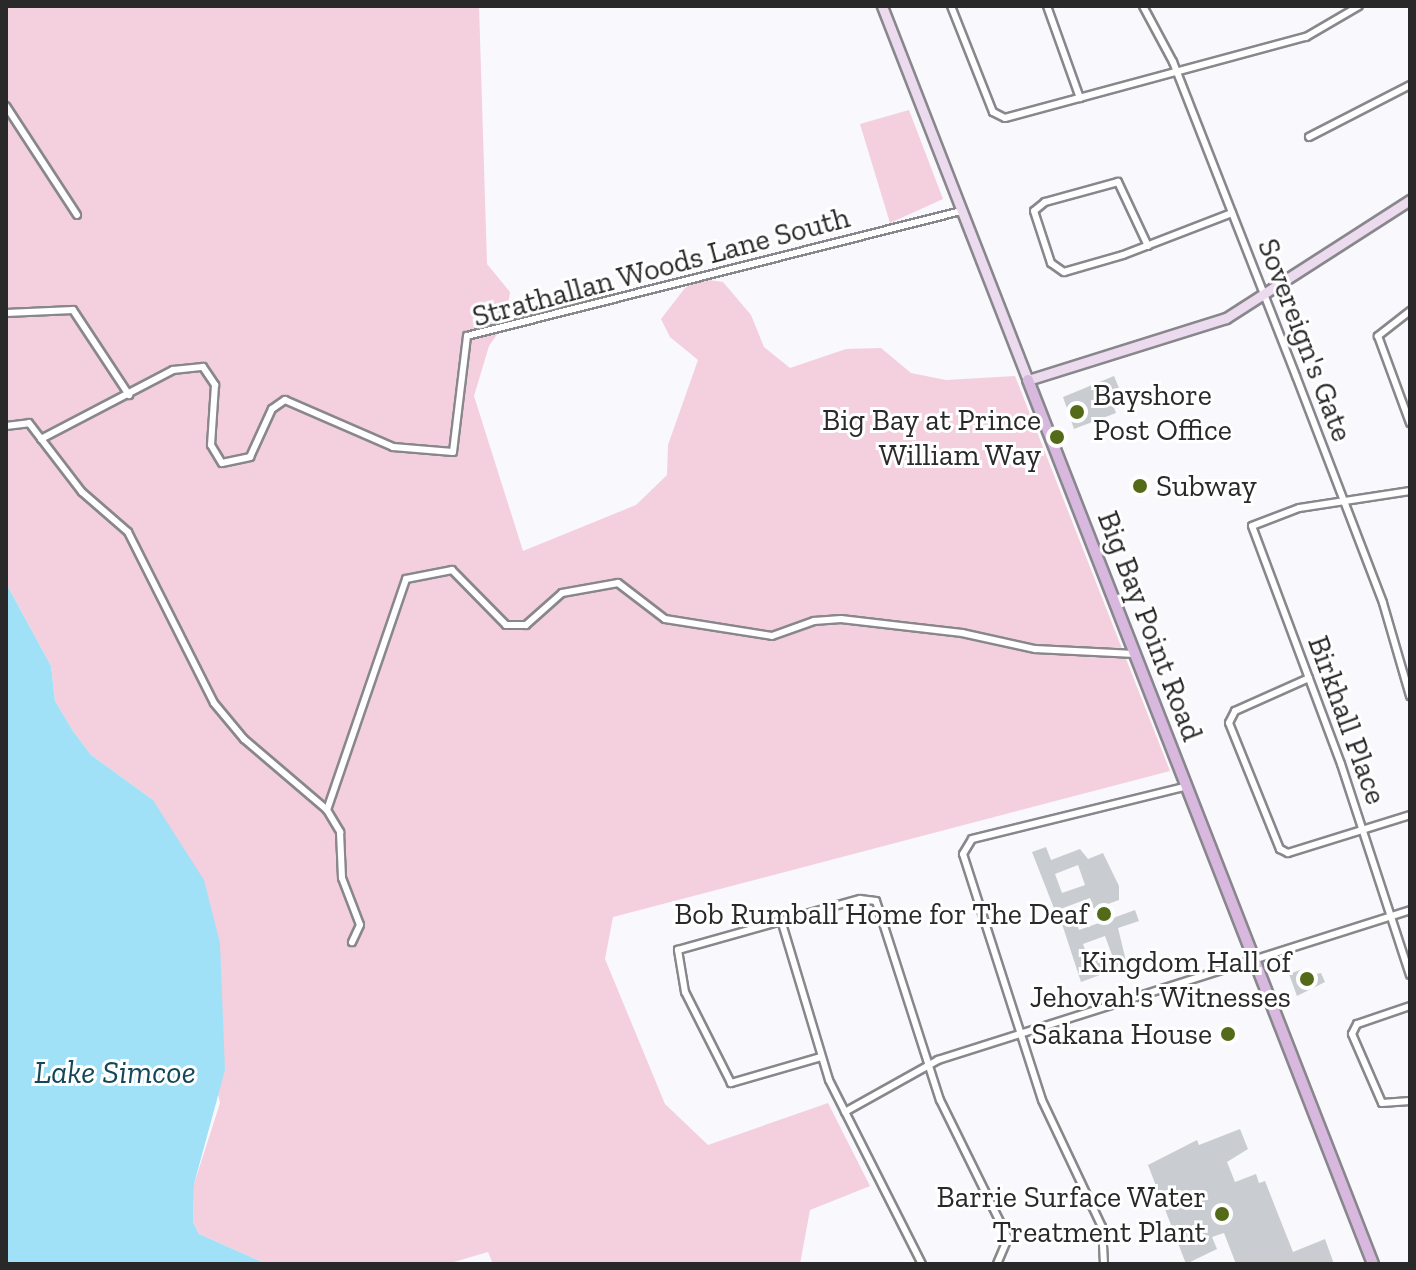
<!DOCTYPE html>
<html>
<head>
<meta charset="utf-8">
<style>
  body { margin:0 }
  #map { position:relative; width:1416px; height:1270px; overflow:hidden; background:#f8f8fd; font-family:"Zilla Slab",serif }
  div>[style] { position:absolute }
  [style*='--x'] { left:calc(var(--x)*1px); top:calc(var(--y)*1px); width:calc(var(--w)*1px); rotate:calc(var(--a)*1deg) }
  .green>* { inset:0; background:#f4cfdd }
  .water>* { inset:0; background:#a1e1f7 }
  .building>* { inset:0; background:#c9cdd1 }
  .roads { filter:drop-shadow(2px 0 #88878c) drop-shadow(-2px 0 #88878c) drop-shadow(0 2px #88878c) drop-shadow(0 -2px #88878c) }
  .street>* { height:6px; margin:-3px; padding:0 3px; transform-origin:3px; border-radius:3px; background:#fff }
  .secondary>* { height:9px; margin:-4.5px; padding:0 4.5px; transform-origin:4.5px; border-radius:4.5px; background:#ecdbef }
  .primary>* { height:10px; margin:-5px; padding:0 5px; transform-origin:5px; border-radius:5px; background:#d8b8df }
  .dots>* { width:22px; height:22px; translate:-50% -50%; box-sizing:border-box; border:4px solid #fff; border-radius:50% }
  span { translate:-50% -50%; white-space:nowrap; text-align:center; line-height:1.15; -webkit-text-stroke:6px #fff; paint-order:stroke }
  .street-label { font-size:30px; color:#29292a }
  .poi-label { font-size:30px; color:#29292a }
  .left { translate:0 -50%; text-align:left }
  .right { translate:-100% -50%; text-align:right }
  .water-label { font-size:32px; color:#124858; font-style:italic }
  .frame { position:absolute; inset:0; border:8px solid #29292a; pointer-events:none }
</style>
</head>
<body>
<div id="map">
  <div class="green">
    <i style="clip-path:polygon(6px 6px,479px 6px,487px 264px,510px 292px,505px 323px,489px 346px,474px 396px,523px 551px,636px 505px,667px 475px,668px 445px,698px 360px,670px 337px,661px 319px,685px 288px,702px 279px,723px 282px,751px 315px,764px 347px,790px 368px,846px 349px,881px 348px,911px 373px,946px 380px,1015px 376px,1170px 771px,613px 917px,605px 959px,665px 1104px,708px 1145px,828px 1103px,870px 1186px,810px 1210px,800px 1264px,493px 1264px,488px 1252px,447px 1264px,267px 1264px,199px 1234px,193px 1222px,194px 1184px,220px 1103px,153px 800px,91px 755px,73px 731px,55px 701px,51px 666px,6px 583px)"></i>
    <i style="clip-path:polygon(909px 110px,943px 199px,890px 223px,860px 124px)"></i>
  </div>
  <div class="water">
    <i style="clip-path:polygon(6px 583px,51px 666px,55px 701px,73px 731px,91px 755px,153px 800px,204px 880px,220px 943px,225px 1070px,194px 1184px,193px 1222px,199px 1234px,267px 1264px,6px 1264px)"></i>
  </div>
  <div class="building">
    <i style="clip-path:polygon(1114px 376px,1119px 388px,1110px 397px,1116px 413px,1074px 429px,1063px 397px)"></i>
    <i style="clip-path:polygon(evenodd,1046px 847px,1051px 860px,1080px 849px,1088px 859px,1103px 853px,1119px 886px,1119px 900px,1108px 904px,1113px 918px,1135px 910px,1139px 921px,1118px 928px,1127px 965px,1081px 982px,1062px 924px,1075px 919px,1079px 930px,1099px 923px,1090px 898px,1055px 911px,1032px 852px,1046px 847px,1078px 865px,1085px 885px,1062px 893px,1055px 874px,1078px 865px,1046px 847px,1105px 936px,1112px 955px,1090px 963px,1083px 944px,1105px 936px)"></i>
    <i style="clip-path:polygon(1303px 969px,1306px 976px,1321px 973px,1325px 982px,1297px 996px,1289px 974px)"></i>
    <i style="clip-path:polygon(1240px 1129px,1248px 1149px,1227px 1162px,1235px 1182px,1256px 1174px,1259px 1183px,1265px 1181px,1293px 1252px,1325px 1239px,1334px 1264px,1236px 1264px,1224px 1233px,1212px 1237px,1217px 1249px,1186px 1264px,1148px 1165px,1197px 1140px,1199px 1145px)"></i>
  </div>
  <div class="roads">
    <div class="street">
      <i style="--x:951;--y:6;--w:114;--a:68.4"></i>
      <i style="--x:993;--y:112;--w:13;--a:27"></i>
      <i style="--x:1005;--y:118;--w:312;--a:-15.1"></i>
      <i style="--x:1306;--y:37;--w:61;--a:-30.3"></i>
      <i style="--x:1047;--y:6;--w:98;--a:70.3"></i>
      <i style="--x:1143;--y:6;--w:64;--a:61.8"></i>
      <i style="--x:1173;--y:62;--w:337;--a:68.6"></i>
      <i style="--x:1296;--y:376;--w:243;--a:69"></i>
      <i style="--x:1383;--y:603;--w:97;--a:73.8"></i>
      <i style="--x:6;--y:106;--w:130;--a:56.9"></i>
      <i style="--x:1309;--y:137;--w:114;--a:-27.2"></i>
      <i style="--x:1148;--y:246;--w:71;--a:-115.1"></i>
      <i style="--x:1118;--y:182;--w:76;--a:164.7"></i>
      <i style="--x:1045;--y:202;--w:14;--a:141"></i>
      <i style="--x:1034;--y:211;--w:55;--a:71.9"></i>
      <i style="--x:1051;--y:263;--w:16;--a:35"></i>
      <i style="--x:1064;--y:272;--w:61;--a:-16.1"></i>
      <i style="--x:1123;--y:255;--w:117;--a:-21.1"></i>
      <i style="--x:1410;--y:311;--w:41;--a:142"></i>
      <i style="--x:1378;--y:336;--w:93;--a:69.8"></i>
      <i style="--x:6;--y:313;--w:67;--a:-2.6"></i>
      <i style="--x:73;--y:310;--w:102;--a:56.6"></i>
      <i style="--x:6;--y:426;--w:23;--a:-7"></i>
      <i style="--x:29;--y:423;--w:87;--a:52.5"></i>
      <i style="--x:82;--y:492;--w:61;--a:41"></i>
      <i style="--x:128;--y:532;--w:191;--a:63.3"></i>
      <i style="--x:214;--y:703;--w:47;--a:50.2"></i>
      <i style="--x:244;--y:739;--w:109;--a:40.5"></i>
      <i style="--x:327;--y:810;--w:26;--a:59"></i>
      <i style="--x:340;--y:832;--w:46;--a:87.5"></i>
      <i style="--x:342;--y:878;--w:50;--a:69"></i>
      <i style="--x:360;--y:925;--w:19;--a:115"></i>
      <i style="--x:41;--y:439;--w:149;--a:-27.6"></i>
      <i style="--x:173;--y:370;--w:30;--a:-6"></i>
      <i style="--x:203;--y:367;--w:22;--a:56"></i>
      <i style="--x:215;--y:385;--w:60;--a:93.8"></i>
      <i style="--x:211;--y:445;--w:21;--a:59"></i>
      <i style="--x:222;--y:463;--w:29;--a:-12"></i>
      <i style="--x:250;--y:457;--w:53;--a:-65.4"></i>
      <i style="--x:272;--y:409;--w:16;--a:-35"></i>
      <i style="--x:285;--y:400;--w:118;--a:23.5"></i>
      <i style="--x:393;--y:447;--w:60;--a:4.8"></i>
      <i style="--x:453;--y:452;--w:117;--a:-83.1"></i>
      <i style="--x:467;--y:336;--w:510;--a:-14.2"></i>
      <i style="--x:1410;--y:491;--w:112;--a:171.3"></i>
      <i style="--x:1299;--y:508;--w:50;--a:159"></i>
      <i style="--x:1252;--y:526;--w:254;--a:69.5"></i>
      <i style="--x:1341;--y:764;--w:222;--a:71.9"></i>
      <i style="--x:1309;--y:678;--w:81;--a:156"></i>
      <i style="--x:1235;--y:711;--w:13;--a:117"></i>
      <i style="--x:1229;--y:723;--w:136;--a:68"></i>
      <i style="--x:1280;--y:849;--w:9;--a:27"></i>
      <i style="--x:1288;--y:853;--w:128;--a:-17.3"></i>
      <i style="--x:327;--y:810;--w:244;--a:-71.1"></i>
      <i style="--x:406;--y:579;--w:47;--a:-11.1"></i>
      <i style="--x:452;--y:570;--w:77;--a:45.5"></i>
      <i style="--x:506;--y:625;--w:20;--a:0"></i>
      <i style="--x:526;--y:625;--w:48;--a:-41.6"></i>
      <i style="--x:562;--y:593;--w:57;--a:-10.1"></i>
      <i style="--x:618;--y:583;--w:59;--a:37.5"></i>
      <i style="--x:665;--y:619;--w:108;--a:9"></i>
      <i style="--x:772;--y:636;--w:45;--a:-19.7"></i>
      <i style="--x:814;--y:621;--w:27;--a:-4"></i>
      <i style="--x:841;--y:619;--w:122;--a:6.6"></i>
      <i style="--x:962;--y:633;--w:75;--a:12.4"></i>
      <i style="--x:1035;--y:649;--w:100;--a:2.9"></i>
      <i style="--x:781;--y:920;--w:167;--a:73.3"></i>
      <i style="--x:829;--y:1080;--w:206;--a:63.2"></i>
      <i style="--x:1410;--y:1006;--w:56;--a:161.2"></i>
      <i style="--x:1357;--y:1024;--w:11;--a:117"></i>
      <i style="--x:1352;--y:1034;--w:75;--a:66.5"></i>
      <i style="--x:1382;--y:1103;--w:28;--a:-4"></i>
      <i style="--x:821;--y:1057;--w:94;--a:163.9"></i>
      <i style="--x:731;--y:1083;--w:102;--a:-116.8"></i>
      <i style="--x:685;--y:992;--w:43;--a:-99.5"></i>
      <i style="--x:678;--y:950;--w:189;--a:-15.7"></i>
      <i style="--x:860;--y:899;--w:16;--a:7"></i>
      <i style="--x:876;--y:901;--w:209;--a:72.2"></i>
      <i style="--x:940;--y:1100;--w:154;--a:63.8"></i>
      <i style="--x:1008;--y:1238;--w:28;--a:113"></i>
      <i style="--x:845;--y:1112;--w:107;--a:-29.2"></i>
      <i style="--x:938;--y:1060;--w:495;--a:-17.6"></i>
      <i style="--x:1104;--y:1264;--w:37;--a:-93"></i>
      <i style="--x:1102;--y:1227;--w:140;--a:-115.3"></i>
      <i style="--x:1042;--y:1100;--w:258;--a:-107.8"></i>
      <i style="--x:963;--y:854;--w:17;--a:-59"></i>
      <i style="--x:972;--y:839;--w:221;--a:-13.8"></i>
    </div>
    <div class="secondary">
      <i style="--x:882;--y:6;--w:401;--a:68.7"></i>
      <i style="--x:1028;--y:380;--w:207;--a:-17.4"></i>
      <i style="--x:1226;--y:318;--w:219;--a:-32.7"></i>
    </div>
    <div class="primary">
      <i style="--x:1028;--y:380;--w:949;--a:68.68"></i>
    </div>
  </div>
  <div class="dots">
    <i style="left:1077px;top:412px;background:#536a18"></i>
    <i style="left:1057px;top:437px;background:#536a18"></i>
    <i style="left:1140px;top:486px;background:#536a18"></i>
    <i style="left:1104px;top:914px;background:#536a18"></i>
    <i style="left:1307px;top:979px;background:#536a18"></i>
    <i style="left:1228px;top:1034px;background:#536a18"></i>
    <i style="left:1222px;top:1214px;background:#536a18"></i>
  </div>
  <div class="street-label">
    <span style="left:661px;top:267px;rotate:-15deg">Strathallan Woods Lane South</span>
    <span style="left:1305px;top:340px;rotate:69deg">Sovereign's Gate</span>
    <span style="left:1150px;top:626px;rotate:69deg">Big Bay Point Road</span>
    <span style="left:1347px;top:720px;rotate:70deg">Birkhall Place</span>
  </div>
  <div class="poi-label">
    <span class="left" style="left:1093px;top:412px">Bayshore<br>Post Office</span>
    <span class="right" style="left:1041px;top:437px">Big Bay at Prince<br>William Way</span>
    <span class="left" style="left:1156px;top:486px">Subway</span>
    <span class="right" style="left:1088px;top:914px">Bob Rumball Home for The Deaf</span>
    <span class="right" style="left:1291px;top:979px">Kingdom Hall of<br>Jehovah's Witnesses</span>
    <span class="right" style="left:1212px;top:1034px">Sakana House</span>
    <span class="right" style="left:1206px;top:1214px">Barrie Surface Water<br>Treatment Plant</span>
  </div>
  <div class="water-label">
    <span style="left:115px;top:1072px">Lake Simcoe</span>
  </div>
  <div class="frame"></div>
</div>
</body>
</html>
